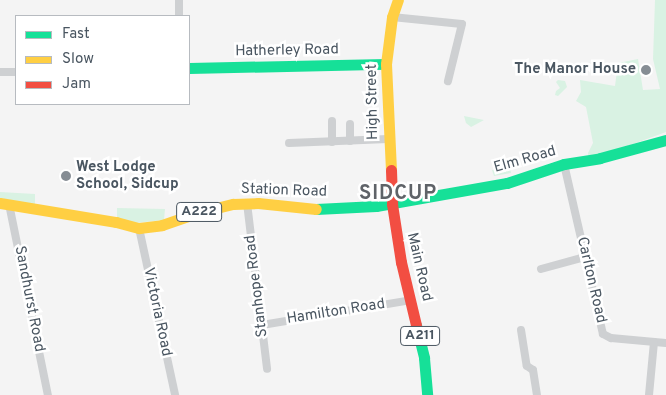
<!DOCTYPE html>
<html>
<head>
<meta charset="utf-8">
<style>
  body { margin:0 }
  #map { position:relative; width:666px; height:395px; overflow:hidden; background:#f4f4f4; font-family:Overpass,sans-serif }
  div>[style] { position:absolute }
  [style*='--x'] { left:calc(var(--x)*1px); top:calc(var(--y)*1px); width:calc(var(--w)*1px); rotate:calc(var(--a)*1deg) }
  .green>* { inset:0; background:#d9f2e3 }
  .street>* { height:8px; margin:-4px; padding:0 4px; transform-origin:4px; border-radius:4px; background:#ced0d2 }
  .fast>* { height:11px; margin:-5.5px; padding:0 5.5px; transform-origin:5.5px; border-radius:5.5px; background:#16e098 }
  .slow>* { height:11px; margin:-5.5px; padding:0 5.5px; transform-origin:5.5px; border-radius:5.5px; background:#ffcf43 }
  .jam>* { height:11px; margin:-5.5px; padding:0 5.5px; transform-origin:5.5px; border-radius:5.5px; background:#f24e42 }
  .dots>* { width:14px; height:14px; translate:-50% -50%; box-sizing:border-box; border:2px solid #fff; border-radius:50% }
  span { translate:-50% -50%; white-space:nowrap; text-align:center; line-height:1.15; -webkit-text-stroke:5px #fff; paint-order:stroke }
  .shield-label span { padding:1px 4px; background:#fff; border:1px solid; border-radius:4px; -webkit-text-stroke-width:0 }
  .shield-label { font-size:14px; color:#4a5661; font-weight:700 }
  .street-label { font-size:15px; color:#4a5661 }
  .poi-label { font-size:15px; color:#4a5661; font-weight:700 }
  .right { translate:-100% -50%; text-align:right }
  .left { translate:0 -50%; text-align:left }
  .district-label { font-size:20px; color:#5f6368; font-weight:700; letter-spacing:1px }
  .legend { position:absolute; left:15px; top:15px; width:175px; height:90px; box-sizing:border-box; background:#fff; border:1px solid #b7bbc0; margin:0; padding:6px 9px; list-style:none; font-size:15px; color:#4a5661 }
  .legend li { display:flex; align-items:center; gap:10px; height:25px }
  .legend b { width:25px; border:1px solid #b7bbc0 }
</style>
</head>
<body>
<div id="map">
  <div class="green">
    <i style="clip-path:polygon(655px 0,666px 0,666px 132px,589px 160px,588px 153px,593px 143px,586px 107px,576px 101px,581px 92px,580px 80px,615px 86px,618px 63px,638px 59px,643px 90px,660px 89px,653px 59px)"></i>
    <i style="clip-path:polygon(558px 80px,565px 81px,567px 87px,558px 96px,555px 95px,556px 91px,560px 88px,556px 82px)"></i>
    <i style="clip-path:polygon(464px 116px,484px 120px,471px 127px,466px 123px)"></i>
    <i style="clip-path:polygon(510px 166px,511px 173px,494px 176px,492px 170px)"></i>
    <i style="clip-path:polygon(0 192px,35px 194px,35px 205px,0 198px)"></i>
    <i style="clip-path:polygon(117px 208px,165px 209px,164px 220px,135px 223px,117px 219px)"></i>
  </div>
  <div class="street">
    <i style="--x:179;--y:0;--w:16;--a:90"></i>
    <i style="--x:392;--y:17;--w:70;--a:5.7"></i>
    <i style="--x:462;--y:24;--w:59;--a:103.8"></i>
    <i style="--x:0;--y:72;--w:16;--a:0"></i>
    <i style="--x:332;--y:121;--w:21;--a:90"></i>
    <i style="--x:350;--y:124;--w:17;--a:90"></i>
    <i style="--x:289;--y:143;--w:99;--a:-2.3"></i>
    <i style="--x:564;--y:164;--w:174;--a:77.1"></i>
    <i style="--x:603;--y:334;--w:9;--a:27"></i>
    <i style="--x:611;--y:338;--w:55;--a:5.2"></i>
    <i style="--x:247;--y:203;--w:167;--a:83.1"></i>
    <i style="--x:9;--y:204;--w:195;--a:78.5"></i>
    <i style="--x:139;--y:228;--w:171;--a:77.8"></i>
    <i style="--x:541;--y:269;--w:46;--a:-15.3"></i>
    <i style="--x:262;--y:325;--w:151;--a:-9.5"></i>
    <i style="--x:521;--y:330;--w:36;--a:81"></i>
    <i style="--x:527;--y:366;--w:7;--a:34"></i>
    <i style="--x:533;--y:370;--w:25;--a:81"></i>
    <i style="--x:649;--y:395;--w:53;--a:-84.6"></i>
  </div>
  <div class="fast">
    <i style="--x:189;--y:68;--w:197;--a:-1.2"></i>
    <i style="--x:316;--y:209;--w:60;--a:-2.9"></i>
    <i style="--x:376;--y:206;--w:133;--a:-10"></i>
    <i style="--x:507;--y:183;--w:60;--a:-18.4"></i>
    <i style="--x:564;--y:164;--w:36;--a:-9"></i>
    <i style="--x:600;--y:158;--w:68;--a:-15.3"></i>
    <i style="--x:416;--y:325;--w:34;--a:76"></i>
    <i style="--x:424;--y:358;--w:37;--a:85"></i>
  </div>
  <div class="slow">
    <i style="--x:391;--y:170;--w:106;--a:-92.7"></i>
    <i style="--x:386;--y:64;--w:47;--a:-82.7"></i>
    <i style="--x:392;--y:17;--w:18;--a:-71"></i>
    <i style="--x:0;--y:203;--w:118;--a:9.3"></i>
    <i style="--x:116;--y:222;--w:24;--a:15"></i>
    <i style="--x:139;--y:228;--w:23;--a:-7"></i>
    <i style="--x:162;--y:225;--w:36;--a:-19"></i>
    <i style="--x:196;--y:213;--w:38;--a:-14"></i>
    <i style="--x:233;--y:204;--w:25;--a:-2"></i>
    <i style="--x:258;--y:203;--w:58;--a:5.9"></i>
  </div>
  <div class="jam">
    <i style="--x:391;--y:170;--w:34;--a:88"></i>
    <i style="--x:392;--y:204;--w:59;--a:81.2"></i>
    <i style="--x:401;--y:262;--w:65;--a:76.6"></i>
  </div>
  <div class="dots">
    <i style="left:646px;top:70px;background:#868d94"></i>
    <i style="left:66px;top:176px;background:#868d94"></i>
  </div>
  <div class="shield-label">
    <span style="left:199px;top:212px">A222</span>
    <span style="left:420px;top:336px">A211</span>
  </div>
  <div class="street-label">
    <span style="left:287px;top:51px;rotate:-1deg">Hatherley Road</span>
    <span style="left:373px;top:102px;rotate:-91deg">High Street</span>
    <span style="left:525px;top:160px;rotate:-16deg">Elm Road</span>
    <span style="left:284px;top:191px;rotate:2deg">Station Road</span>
    <span style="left:419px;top:267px;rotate:77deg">Main Road</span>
    <span style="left:591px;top:280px;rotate:77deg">Carlton Road</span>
    <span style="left:257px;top:286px;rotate:-97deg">Stanhope Road</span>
    <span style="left:29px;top:299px;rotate:79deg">Sandhurst Road</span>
    <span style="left:157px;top:312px;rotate:78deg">Victoria Road</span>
    <span style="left:336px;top:312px;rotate:-9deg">Hamilton Road</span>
  </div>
  <div class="poi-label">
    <span class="right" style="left:636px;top:70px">The Manor House</span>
    <span class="left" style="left:76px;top:176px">West Lodge<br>School, Sidcup</span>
  </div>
  <div class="district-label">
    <span style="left:398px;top:194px">SIDCUP</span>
  </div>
  <ul class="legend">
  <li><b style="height:6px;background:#16e098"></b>Fast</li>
  <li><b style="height:6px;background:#ffcf43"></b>Slow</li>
  <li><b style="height:6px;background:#f24e42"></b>Jam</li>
  </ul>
</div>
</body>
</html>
